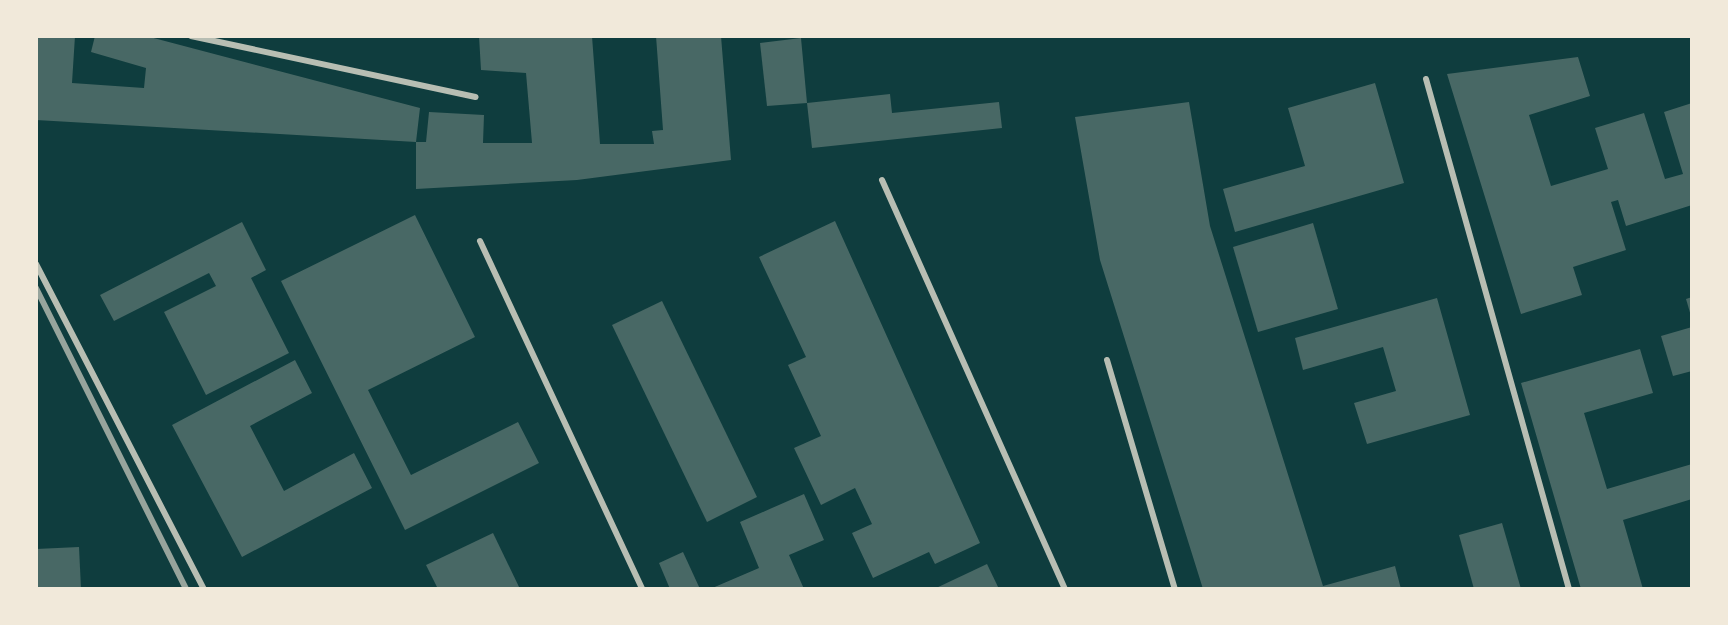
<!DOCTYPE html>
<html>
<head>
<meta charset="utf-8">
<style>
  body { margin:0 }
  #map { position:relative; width:1728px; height:625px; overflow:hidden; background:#0f3d3e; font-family:"Roboto Condensed",sans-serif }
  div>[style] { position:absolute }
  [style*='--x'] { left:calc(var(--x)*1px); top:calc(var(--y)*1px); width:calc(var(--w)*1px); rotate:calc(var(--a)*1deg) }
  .building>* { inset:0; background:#486865 }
  .service>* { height:6px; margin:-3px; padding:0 3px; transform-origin:3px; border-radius:3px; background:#b8beb3 }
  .rail>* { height:6px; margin:-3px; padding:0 3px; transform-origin:3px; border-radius:3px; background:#97a49c }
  span { translate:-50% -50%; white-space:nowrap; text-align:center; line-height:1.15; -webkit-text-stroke:6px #f1e9da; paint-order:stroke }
  .frame { position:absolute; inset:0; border:38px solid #f1e9da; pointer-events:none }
</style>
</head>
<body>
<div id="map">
  <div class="building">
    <i style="clip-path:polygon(36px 36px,75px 36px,72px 83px,144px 88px,146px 68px,91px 52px,95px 36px,146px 36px,420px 108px,416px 142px,36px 120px)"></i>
    <i style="clip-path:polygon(479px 36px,592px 36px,600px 144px,654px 144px,652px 131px,663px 130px,656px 36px,721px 36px,731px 160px,577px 180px,416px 189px,416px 142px,426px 142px,429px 112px,484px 115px,483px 143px,532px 143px,526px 73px,481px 70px)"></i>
    <i style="clip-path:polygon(801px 38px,807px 103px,767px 106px,760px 43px)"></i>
    <i style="clip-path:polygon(1578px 57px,1590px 96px,1529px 115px,1551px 186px,1608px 169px,1595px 128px,1644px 113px,1665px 179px,1683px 174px,1664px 112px,1692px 103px,1692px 205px,1626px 226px,1618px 200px,1611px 202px,1626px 250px,1573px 267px,1582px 295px,1521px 314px,1447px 74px)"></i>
    <i style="clip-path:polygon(1375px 83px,1404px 183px,1235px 232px,1223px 189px,1305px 166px,1288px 108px)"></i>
    <i style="clip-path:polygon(890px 94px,892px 113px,999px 102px,1002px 128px,812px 148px,807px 103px)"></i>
    <i style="clip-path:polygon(1189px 102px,1210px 226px,1323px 586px,1395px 566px,1401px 589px,1203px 589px,1100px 260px,1075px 117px)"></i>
    <i style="clip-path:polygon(415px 215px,475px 337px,368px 390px,411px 475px,518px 422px,539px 463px,405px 530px,281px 281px)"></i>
    <i style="clip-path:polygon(835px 221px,980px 543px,935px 564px,929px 552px,873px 578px,852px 533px,872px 524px,855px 488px,821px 505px,794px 448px,821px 436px,788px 365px,806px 357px,759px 257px)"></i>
    <i style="clip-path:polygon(242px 222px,266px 270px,251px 278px,289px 353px,206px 395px,164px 312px,216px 286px,209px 273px,114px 321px,100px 295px)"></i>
    <i style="clip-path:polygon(1313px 223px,1338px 309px,1258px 332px,1233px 247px)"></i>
    <i style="clip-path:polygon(1692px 297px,1692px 316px,1691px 316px,1686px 299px)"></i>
    <i style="clip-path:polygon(1437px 298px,1470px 415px,1367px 444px,1354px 403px,1396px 391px,1383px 347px,1303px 370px,1295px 338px)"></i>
    <i style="clip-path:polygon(662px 301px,757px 497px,707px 522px,612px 325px)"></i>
    <i style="clip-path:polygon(1692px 327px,1692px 371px,1673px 376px,1661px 336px)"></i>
    <i style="clip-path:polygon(1640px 349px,1653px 393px,1584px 413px,1607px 489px,1692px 464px,1692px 499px,1623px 520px,1643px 589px,1581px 589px,1521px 383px)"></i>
    <i style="clip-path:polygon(295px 360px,312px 393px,250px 426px,284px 491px,354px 453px,372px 488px,242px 557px,172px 425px)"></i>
    <i style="clip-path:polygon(804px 494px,824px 540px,789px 555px,804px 589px,710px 589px,759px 568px,740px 522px)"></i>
    <i style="clip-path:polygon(1502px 523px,1521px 589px,1474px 589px,1459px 535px)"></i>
    <i style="clip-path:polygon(493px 533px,520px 589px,438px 589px,426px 565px)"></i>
    <i style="clip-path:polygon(79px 547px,81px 589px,36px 589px,36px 549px)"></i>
    <i style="clip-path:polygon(683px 552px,700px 589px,670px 589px,659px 563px)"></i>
    <i style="clip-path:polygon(987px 564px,999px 589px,934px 589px)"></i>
  </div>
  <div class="service">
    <i style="--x:191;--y:36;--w:291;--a:12.1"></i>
    <i style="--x:1426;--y:79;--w:530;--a:74.34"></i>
    <i style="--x:882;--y:180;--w:448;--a:65.9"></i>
    <i style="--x:480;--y:241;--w:384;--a:65"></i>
    <i style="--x:36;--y:264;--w:366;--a:62.7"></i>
    <i style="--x:1107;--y:360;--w:239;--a:73.5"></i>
  </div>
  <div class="rail">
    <i style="--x:36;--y:288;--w:336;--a:63.5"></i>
  </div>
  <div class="frame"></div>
</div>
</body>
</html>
